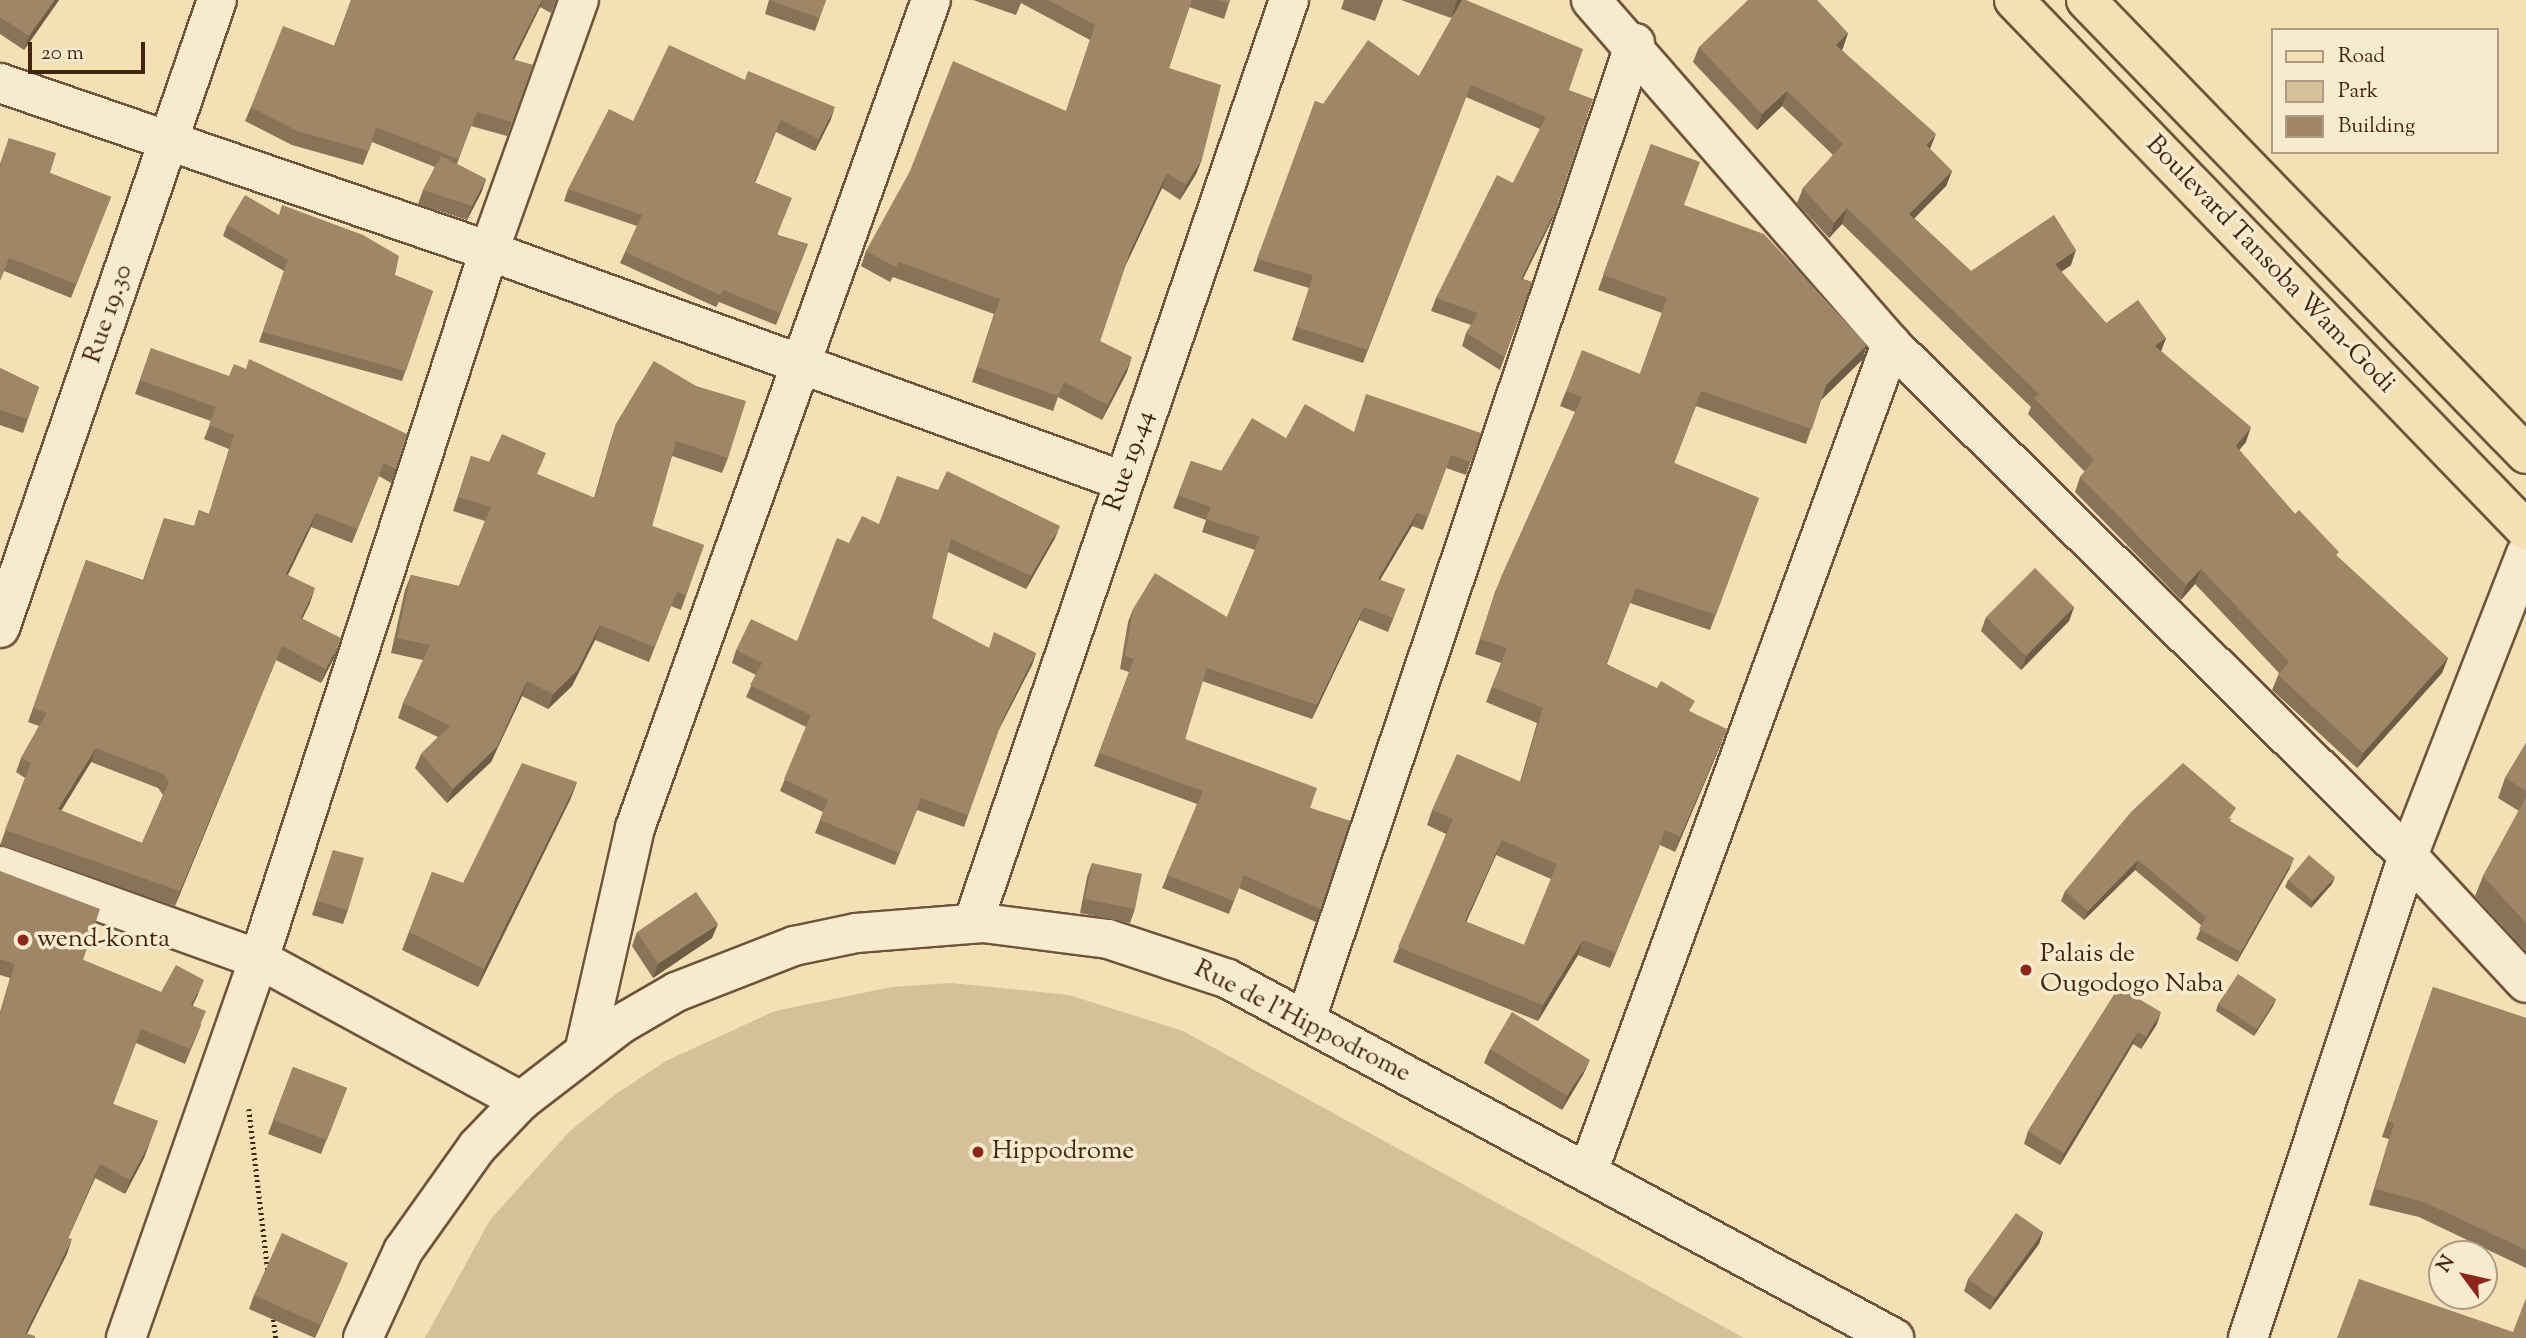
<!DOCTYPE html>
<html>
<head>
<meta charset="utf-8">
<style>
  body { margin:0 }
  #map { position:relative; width:2526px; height:1338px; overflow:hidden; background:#f3e0b5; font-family:"Sorts Mill Goudy",serif }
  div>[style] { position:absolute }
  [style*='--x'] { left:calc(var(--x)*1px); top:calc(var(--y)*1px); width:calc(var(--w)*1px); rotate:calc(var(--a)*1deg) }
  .green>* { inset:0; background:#d5c099 }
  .path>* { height:4.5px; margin-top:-2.25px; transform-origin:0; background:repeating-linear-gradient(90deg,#432411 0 2px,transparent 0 5.5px) }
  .roads { filter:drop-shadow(2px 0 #6f533a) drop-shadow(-2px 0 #6f533a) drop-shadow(0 2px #6f533a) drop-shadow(0 -2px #6f533a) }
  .minor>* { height:38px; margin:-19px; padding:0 19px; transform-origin:19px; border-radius:19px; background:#f7ebcf }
  .major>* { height:38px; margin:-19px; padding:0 19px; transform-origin:19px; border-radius:19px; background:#f3e0b5 }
  .wall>* { inset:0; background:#897358 }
  .shaded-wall>* { inset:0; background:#6f5e47 }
  .building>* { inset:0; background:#9f8666 }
  .dots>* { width:19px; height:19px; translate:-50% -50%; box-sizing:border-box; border:4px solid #f7ebcf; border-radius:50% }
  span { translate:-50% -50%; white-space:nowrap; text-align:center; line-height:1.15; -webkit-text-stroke:7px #f7ebcf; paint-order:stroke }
  .street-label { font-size:26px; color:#432411 }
  .poi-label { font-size:26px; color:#432411 }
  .left { translate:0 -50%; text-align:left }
  .legend { position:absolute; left:2271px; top:28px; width:228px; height:126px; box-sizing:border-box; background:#f7ebcf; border:2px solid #af9b83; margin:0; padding:9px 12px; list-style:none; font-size:21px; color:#432411 }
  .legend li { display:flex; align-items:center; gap:14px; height:35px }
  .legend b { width:35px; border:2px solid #af9b83 }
  .north { position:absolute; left:2428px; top:1240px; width:70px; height:70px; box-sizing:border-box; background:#f7ebcf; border:2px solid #af9b83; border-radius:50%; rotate:303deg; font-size:19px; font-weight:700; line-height:28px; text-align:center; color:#432411 }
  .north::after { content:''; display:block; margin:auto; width:24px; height:32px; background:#8f2418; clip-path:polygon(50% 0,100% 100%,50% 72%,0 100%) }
  .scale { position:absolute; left:28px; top:42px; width:117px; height:32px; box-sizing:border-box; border:4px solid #432411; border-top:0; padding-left:9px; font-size:21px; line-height:24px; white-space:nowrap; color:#432411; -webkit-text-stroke:5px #f7ebcf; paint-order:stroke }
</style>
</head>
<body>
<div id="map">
  <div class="green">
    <i style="clip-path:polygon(951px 983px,1069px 995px,1183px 1031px,1744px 1338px,425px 1338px,490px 1220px,570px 1131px,616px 1094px,666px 1061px,775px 1011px,892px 987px)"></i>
  </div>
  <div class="path">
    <i style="--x:249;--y:1109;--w:163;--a:83.3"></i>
    <i style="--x:273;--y:1314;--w:24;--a:83"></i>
  </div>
  <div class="roads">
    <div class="minor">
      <i style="--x:1591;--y:0;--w:456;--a:48.9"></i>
      <i style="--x:1891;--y:344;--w:728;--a:44.72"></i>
      <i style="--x:2408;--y:856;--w:173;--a:47.1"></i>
      <i style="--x:0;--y:83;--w:517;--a:18.96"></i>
      <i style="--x:489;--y:251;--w:674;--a:19.94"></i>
      <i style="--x:0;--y:628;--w:664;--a:-70.94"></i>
      <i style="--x:0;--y:866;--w:275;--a:19.8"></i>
      <i style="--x:259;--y:959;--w:298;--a:28.5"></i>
      <i style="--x:973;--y:923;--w:976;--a:-71.1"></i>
      <i style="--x:1306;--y:1019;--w:1030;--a:-71.37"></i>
      <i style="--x:585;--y:1048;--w:226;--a:-77.2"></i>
      <i style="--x:635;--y:828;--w:879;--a:-70.33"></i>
      <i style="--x:1588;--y:1172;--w:882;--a:-69.9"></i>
      <i style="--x:126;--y:1338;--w:402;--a:-70.7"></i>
      <i style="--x:259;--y:959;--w:744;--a:-72"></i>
      <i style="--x:489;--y:251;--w:267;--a:-70.3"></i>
      <i style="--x:363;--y:1338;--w:96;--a:-65.3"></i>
      <i style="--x:403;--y:1251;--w:128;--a:-54.6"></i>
      <i style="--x:477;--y:1147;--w:64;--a:-46.3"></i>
      <i style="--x:521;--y:1101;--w:126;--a:-37.6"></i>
      <i style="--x:621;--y:1024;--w:64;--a:-30.2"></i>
      <i style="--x:676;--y:992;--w:127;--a:-21.3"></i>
      <i style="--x:794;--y:946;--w:63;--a:-11.8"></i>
      <i style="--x:856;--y:933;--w:127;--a:-4.5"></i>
      <i style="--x:983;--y:923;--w:126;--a:7.3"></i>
      <i style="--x:1108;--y:939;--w:126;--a:18.4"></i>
      <i style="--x:1228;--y:979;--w:757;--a:28.33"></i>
      <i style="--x:2248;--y:1338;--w:508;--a:-71.64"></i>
      <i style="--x:2408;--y:856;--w:324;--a:-68.7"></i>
    </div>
    <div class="major">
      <i style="--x:2014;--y:0;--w:737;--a:45.99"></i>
      <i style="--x:2086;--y:0;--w:632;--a:45.9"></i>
    </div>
  </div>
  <div class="wall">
    <i style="clip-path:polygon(0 0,59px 0,24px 50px,0 34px)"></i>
    <i style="clip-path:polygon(351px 0,556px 0,551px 13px,540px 7px,514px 60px,533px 65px,507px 136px,471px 126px,457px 164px,486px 179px,481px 193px,467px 220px,418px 204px,423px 190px,435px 167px,372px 142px,363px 165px,292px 145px,245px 121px,251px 107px,334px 46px)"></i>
    <i style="clip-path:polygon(769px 0,826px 0,815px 31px,765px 14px)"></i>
    <i style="clip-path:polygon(973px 0,1230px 0,1224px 19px,1189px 7px,1169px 68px,1202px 159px,1196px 174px,1180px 200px,1162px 188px,1126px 264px,1100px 341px,1127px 372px,1102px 420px,1058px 397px,1053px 411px,972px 382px,994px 314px,893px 277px,890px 282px,861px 266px,866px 251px,1066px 111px,1090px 40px,1021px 3px,1016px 15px)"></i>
    <i style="clip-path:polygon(1344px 0,1383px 0,1375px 21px,1341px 9px)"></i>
    <i style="clip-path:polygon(1401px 0,1466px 0,1569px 90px,1552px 220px,1523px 279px,1532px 282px,1500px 370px,1462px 346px,1466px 333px,1471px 325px,1431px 311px,1436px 298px,1513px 183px,1540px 129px,1466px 97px,1363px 363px,1292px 340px,1309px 288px,1253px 271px,1315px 101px,1323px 104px,1419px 76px,1454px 14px,1451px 18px)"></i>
    <i style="clip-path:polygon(1848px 33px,1842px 50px,1930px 149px,1952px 171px,1946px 186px,1914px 218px,1971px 271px,2071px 265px,2061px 272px,2106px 323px,2166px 338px,2161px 351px,2246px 442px,2239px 450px,2295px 514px,2338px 557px,2448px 658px,2442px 673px,2357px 768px,2272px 690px,2279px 673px,2195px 584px,2181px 600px,2075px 492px,2080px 477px,2085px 472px,2028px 414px,2031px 407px,1842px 224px,1829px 238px,1797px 203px,1803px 188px,1833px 155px,1782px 106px,1757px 130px,1693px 62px,1699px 47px)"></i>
    <i style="clip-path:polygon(745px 80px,831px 119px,815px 151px,776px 132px,755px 183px,778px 235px,808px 244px,776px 325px,719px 302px,716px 307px,620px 263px,637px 226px,564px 201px,568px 189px)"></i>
    <i style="clip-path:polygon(9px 138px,50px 173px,111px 197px,71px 298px,4px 271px,0 281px,0 164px)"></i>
    <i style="clip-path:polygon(evenodd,1651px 144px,1684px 205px,1867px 345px,1862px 360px,1821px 400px,1806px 444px,1696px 406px,1674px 463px,1759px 498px,1710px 630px,1630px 603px,1607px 664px,1691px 712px,1721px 744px,1675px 852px,1660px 845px,1610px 968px,1578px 955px,1538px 1021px,1393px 962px,1446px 834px,1427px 825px,1432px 810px,1520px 782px,1537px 723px,1486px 702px,1501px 663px,1475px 654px,1495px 592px,1575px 412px,1560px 406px,1566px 391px,1640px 374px,1662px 313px,1598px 290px,1651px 144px,1496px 855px,1551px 879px,1524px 945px,1466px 922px,1496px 855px)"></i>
    <i style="clip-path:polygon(227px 225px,395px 275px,433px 291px,402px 381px,259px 342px,284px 271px,223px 236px)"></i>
    <i style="clip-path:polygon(evenodd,151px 348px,396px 468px,391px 483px,379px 476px,352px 543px,311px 527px,288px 575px,310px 603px,302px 618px,334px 658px,321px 683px,276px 660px,175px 906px,0 845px,25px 778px,16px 772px,21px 758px,39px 726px,28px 722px,86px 560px,143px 580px,164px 518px,194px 526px,199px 510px,209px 514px,229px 449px,204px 439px,211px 421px,135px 394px,151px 348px,91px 762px,158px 788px,163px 795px,142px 843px,61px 811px,91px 762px)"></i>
    <i style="clip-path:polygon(654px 361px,728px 458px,722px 473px,672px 456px,652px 526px,704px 545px,681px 610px,671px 606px,649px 662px,595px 640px,572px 686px,548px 709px,522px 696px,491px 762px,447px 803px,415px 768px,421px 754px,438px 737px,398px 718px,403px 703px,423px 660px,391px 653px,405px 590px,411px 575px,459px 586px,485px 521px,453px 511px,471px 456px,489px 462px,537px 474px,594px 498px,611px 439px,616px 424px)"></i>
    <i style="clip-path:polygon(0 368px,39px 387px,23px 433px,0 425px)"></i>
    <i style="clip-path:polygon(1353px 432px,1481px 433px,1466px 475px,1446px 468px,1423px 530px,1412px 526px,1380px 580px,1405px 589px,1388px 632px,1359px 620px,1312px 719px,1202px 681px,1185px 739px,1310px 808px,1350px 821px,1316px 922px,1239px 888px,1229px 914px,1162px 888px,1197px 804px,1094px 766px,1129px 672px,1120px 669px,1128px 622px,1133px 609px,1227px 617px,1255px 550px,1202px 532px,1206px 520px,1173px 508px,1191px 461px,1221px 471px,1286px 438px)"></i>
    <i style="clip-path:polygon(879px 524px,1055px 538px,1026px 589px,948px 552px,932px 618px,989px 648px,1036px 653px,1032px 665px,998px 731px,964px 827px,917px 810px,895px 865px,815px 833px,823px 812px,780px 791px,806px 727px,746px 697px,756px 675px,732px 663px,736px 650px,797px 641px,849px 543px)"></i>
    <i style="clip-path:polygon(2074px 607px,2069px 621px,2021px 670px,1981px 631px,1986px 617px)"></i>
    <i style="clip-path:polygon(2526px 743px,2526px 951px,2475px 896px,2483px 876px,2519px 811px,2498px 798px,2505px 778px)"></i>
    <i style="clip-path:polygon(577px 782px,570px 800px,478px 987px,402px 950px,432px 872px,463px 883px)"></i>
    <i style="clip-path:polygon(2232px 818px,2230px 821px,2290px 868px,2237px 962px,2196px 939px,2202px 926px,2135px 870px,2084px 920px,2061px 901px,2065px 891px)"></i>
    <i style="clip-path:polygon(333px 850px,348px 910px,343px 924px,312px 915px)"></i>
    <i style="clip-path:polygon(1092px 863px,1135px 909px,1130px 923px,1080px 913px,1087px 877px)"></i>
    <i style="clip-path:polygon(0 871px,83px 960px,161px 992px,198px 994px,193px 1005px,201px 1025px,185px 1064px,136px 1043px,113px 1104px,158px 1121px,144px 1158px,125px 1194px,95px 1178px,68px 1238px,67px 1254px,0 1338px,0 1012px,10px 978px,0 975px)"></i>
    <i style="clip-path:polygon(2288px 880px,2332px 884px,2311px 908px,2285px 887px)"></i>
    <i style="clip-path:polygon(637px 932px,712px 938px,653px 978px,632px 946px)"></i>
    <i style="clip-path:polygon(2119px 987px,2157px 1024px,2141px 1049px,2133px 1044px,2060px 1165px,2024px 1144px,2028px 1131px)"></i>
    <i style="clip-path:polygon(2433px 987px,2526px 1018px,2526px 1268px,2419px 1217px,2369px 1205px,2389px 1139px,2382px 1137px)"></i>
    <i style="clip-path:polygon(2276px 999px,2273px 1006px,2254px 1036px,2216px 1011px,2218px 1004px)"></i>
    <i style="clip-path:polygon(1490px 1049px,1584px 1073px,1562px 1110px,1484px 1063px)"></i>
    <i style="clip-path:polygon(293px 1067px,347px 1088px,321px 1154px,268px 1134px)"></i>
    <i style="clip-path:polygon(2043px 1232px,2039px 1244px,1990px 1310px,1964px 1291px,1968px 1279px)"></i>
    <i style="clip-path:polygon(342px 1277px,315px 1338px,249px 1309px,254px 1295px)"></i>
  </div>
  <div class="shaded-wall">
    <i style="clip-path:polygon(55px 0,59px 0,24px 50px,29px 36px)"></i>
    <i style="clip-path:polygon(542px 0,543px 0,540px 7px,507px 74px,512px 59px)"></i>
    <i style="clip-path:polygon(1457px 0,1465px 0,1451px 18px)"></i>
    <i style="clip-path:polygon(1848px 33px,1843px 48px,1830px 60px,1836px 45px)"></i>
    <i style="clip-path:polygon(1787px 91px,1782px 106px,1757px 130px,1762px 114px)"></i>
    <i style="clip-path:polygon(835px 107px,831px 119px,815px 151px,819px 139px)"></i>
    <i style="clip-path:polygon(1936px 134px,1930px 149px,1926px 145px)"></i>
    <i style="clip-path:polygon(1202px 159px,1196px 174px,1180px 200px,1186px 185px)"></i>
    <i style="clip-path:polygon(1952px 171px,1946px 186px,1904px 229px,1909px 214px)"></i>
    <i style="clip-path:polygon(1167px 173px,1162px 188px,1125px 267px,1130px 252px)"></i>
    <i style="clip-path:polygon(486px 179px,481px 193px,467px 220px,472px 206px)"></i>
    <i style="clip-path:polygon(1557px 207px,1552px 220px,1516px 292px,1521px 279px)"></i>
    <i style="clip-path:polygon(1847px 208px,1842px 224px,1829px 238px,1834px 223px)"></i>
    <i style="clip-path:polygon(2076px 250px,2071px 265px,2049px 280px,2055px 264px)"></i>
    <i style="clip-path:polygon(2166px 338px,2160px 354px,2155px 346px)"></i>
    <i style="clip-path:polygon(1867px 345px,1862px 360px,1821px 400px,1826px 385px)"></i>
    <i style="clip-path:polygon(1132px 357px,1127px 372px,1102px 420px,1108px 405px)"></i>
    <i style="clip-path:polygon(2251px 427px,2246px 442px,2230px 461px,2236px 446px)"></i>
    <i style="clip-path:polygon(316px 513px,311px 527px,281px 589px,286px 574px)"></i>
    <i style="clip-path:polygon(1417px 513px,1412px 526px,1373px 592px,1378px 579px)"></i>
    <i style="clip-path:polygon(1060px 526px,1055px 538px,1026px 589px,1031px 576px)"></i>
    <i style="clip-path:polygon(2201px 569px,2195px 584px,2181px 600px,2186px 585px)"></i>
    <i style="clip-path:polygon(315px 588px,310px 603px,296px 632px,301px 618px)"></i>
    <i style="clip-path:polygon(1364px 607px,1359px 620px,1312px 719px,1317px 705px)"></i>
    <i style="clip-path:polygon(2074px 607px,2069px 621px,2021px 670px,2026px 656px)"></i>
    <i style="clip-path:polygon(600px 625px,595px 640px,572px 686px,548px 709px,553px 694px)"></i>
    <i style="clip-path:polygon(339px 643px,334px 658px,321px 683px,326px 669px)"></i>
    <i style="clip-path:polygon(282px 646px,276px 660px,175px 906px,180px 891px)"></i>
    <i style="clip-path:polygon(1036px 653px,1032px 665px,998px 731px,1003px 719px)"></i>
    <i style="clip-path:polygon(2448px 658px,2442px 673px,2357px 768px,2363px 753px)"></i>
    <i style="clip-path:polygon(527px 681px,522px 696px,491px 762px,447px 803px,453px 789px)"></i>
    <i style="clip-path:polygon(1727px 729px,1721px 744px,1675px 852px,1680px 837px)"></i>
    <i style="clip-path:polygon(96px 748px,91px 762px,53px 824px,58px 809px)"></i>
    <i style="clip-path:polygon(577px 782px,570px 800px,478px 987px,484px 969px)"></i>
    <i style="clip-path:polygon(1502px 840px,1496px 855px,1460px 936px,1465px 921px)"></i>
    <i style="clip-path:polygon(2294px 858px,2290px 868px,2237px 962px,2241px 952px)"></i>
    <i style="clip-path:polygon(2138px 860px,2135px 870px,2084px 920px,2088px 911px)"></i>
    <i style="clip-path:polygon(2335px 877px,2332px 884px,2311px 908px,2313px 901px)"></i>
    <i style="clip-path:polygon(718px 924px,712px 938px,653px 978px,658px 964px)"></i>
    <i style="clip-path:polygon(1583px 940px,1578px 955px,1538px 1021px,1543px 1005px)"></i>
    <i style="clip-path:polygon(204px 980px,198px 994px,186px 1019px,191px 1005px)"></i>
    <i style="clip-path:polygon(2276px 999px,2273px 1006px,2254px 1036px,2257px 1029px)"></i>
    <i style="clip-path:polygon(2161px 1012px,2157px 1024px,2141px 1049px,2146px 1037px)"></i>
    <i style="clip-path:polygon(2138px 1032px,2133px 1044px,2060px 1165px,2064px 1153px)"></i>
    <i style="clip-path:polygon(1590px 1060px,1584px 1073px,1562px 1110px,1567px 1096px)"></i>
    <i style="clip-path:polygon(149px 1144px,144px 1158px,125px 1194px,130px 1180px)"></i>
    <i style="clip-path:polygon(100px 1164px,95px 1178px,62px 1252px,68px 1238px)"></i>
    <i style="clip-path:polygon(2043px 1232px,2039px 1244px,1990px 1310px,1995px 1298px)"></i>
    <i style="clip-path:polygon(72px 1239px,67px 1254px,25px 1338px,25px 1333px)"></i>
    <i style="clip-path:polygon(348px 1263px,342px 1277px,315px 1338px,320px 1325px)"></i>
  </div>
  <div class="building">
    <i style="clip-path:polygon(0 0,55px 0,29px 36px,0 17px)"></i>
    <i style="clip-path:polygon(351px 0,542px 0,512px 59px,533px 65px,512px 122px,477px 112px,458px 159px,376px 127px,369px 151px,297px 131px,251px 107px,283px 26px,335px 46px)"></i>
    <i style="clip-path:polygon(770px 0,826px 0,819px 18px)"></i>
    <i style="clip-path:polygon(1048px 0,1192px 0,1169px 68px,1221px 85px,1202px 159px,1186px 185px,1167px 173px,1130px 252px,1100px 341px,1132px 357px,1108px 405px,1064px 382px,1058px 396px,977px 367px,1000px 299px,899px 262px,896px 267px,866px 251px,910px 171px,953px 61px,1066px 111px,1095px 25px)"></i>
    <i style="clip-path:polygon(1218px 0,1230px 0,1229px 4px)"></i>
    <i style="clip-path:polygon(1462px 0,1466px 0,1583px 49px,1569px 90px,1593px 99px,1557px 207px,1521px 279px,1532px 282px,1504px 357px,1466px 333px,1478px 313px,1436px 298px,1497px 175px,1513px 183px,1546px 117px,1471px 85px,1367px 350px,1297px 327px,1313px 275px,1257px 259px,1315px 101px,1323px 104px,1368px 40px,1419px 76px)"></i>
    <i style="clip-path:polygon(1748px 0,1817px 0,1848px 33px,1836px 45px,1936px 134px,1926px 145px,1952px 171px,1909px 214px,1971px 271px,2054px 215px,2076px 250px,2055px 264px,2106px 323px,2138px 300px,2166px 338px,2155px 346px,2251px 427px,2236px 446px,2295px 514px,2299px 510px,2339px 552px,2336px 555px,2448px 658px,2363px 753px,2278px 675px,2289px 662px,2201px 569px,2186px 585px,2080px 477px,2094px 460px,2034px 398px,2039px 394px,1847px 208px,1834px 223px,1803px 188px,1843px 144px,1787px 91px,1762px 114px,1699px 47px)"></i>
    <i style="clip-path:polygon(669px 45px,745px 80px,748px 71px,835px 107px,819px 139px,781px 120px,754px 182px,792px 198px,777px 235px,808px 244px,780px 313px,723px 290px,720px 295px,625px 252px,642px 215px,568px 189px,609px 109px,633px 121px)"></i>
    <i style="clip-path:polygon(9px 138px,56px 153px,50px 173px,111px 197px,76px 284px,9px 258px,0 280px,0 167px)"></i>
    <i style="clip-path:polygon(evenodd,1651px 144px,1700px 162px,1684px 205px,1764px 234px,1867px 345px,1826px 385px,1812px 429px,1701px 391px,1674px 463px,1759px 498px,1716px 615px,1636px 588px,1606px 664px,1657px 688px,1661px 681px,1695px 701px,1689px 711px,1727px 729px,1680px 837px,1665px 830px,1616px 953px,1583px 940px,1543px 1005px,1398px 947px,1453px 819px,1432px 810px,1457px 754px,1521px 782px,1543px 708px,1492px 687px,1507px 648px,1480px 639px,1501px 577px,1582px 397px,1566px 391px,1582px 350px,1640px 374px,1667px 298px,1603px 275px,1651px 144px,1502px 840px,1557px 864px,1524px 945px,1465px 921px,1502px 840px)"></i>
    <i style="clip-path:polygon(441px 156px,486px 179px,472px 206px,423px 190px)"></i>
    <i style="clip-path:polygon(245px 195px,279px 215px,282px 205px,363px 235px,399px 256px,395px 275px,433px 291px,406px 371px,263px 332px,288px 260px,227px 225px)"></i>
    <i style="clip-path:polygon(evenodd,151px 348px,229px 376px,234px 364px,246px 369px,249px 359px,407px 434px,396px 468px,384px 462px,357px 529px,316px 513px,286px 574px,315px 588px,301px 618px,341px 638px,339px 643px,326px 669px,282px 646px,180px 891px,5px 830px,31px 763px,21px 758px,47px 713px,33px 708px,86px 560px,144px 581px,164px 518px,194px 527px,199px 510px,209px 515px,234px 435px,209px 425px,216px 407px,140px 380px,151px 348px,96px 748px,163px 774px,169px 782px,142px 843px,58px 809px,96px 748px)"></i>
    <i style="clip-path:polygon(654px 361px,696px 386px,746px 401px,728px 458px,676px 441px,652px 526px,704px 545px,686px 595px,677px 592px,654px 647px,600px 625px,577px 671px,553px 694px,527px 681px,497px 747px,453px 789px,421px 754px,450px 726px,403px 703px,430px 645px,397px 638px,411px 575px,459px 586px,491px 507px,458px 497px,471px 456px,489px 462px,502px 434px,546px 453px,537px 474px,595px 498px,616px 424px)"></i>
    <i style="clip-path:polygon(0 368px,39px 387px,28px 419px,0 410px)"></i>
    <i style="clip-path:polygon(1366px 394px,1481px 433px,1471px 462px,1451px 455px,1428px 517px,1417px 513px,1378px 579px,1405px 589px,1393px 618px,1364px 607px,1317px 705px,1207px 668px,1185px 739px,1317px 788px,1310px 808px,1350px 821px,1320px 909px,1244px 875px,1234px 901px,1167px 875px,1203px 791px,1099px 753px,1134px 659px,1125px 656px,1133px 609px,1155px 573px,1227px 617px,1260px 537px,1206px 519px,1211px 507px,1178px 495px,1191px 461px,1221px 471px,1252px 418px,1286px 438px,1305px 404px,1354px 432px)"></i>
    <i style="clip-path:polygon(947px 471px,1060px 526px,1031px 576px,951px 539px,932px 618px,989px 648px,994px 632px,1036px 653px,1003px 719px,968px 815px,921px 798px,899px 853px,820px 820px,828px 800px,784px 779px,811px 715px,750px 685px,762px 663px,736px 650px,751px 619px,797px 641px,837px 538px,849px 543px,862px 516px,879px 524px,897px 476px,938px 490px)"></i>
    <i style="clip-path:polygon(2035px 568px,2074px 607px,2026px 656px,1986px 617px)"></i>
    <i style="clip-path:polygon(2526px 743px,2526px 791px,2505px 778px)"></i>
    <i style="clip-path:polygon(522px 763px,577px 782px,484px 969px,409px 932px,432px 872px,463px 883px)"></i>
    <i style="clip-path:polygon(2183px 763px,2236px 808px,2228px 820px,2294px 858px,2241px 952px,2199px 929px,2206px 917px,2138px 860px,2088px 911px,2065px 891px,2131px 812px)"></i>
    <i style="clip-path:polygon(2526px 797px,2526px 923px,2483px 876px)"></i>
    <i style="clip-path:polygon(333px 850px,364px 858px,348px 910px,317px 901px)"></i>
    <i style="clip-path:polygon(2309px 855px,2335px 877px,2313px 901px,2288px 880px)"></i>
    <i style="clip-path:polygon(1092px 863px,1142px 874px,1135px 909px,1085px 899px)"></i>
    <i style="clip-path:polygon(0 871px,100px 909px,83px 960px,161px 992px,176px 965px,204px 980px,191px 1005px,206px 1011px,190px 1049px,141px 1029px,113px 1104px,158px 1121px,149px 1144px,130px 1180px,100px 1164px,68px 1238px,72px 1239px,25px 1333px,35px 1336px,35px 1338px,0 1338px,0 1015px,15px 964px,0 959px)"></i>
    <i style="clip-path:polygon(696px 892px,718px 924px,658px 964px,637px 932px)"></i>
    <i style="clip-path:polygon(2238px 974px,2276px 999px,2257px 1029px,2218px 1004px)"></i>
    <i style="clip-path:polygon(2119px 987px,2161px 1012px,2146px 1037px,2138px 1032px,2064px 1153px,2028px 1131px)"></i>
    <i style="clip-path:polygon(2433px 987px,2526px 1018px,2526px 1250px,2424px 1202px,2375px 1189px,2394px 1124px,2388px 1121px)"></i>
    <i style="clip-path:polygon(1512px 1012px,1590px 1060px,1567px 1096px,1490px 1049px)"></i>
    <i style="clip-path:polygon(293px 1067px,347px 1088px,327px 1140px,273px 1120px)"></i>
    <i style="clip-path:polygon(2016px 1213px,2043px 1232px,1995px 1298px,1968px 1279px)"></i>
    <i style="clip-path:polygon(282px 1233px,348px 1263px,320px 1325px,254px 1295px)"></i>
    <i style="clip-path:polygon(2359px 1279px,2513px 1332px,2526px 1298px,2526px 1338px,2337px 1338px)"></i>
  </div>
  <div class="dots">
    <i style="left:23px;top:940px;background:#8f2418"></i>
    <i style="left:2026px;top:970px;background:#8f2418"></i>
    <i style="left:978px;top:1152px;background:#8f2418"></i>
  </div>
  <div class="street-label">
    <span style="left:2270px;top:265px;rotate:46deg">Boulevard Tansoba Wam-Godi</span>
    <span style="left:109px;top:314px;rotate:-71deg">Rue 19.30</span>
    <span style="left:1130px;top:461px;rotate:-71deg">Rue 19.44</span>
    <span style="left:1302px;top:1022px;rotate:27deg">Rue de l'Hippodrome</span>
  </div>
  <div class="poi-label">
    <span class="left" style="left:37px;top:940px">wend-konta</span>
    <span class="left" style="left:2040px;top:970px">Palais de<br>Ougodogo Naba</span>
    <span class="left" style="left:992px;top:1152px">Hippodrome</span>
  </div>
  <ul class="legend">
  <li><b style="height:9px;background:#f3e0b5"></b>Road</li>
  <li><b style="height:19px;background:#d5c099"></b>Park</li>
  <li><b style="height:19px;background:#9f8666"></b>Building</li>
  </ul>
  <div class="north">N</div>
  <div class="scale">20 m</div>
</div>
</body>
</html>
